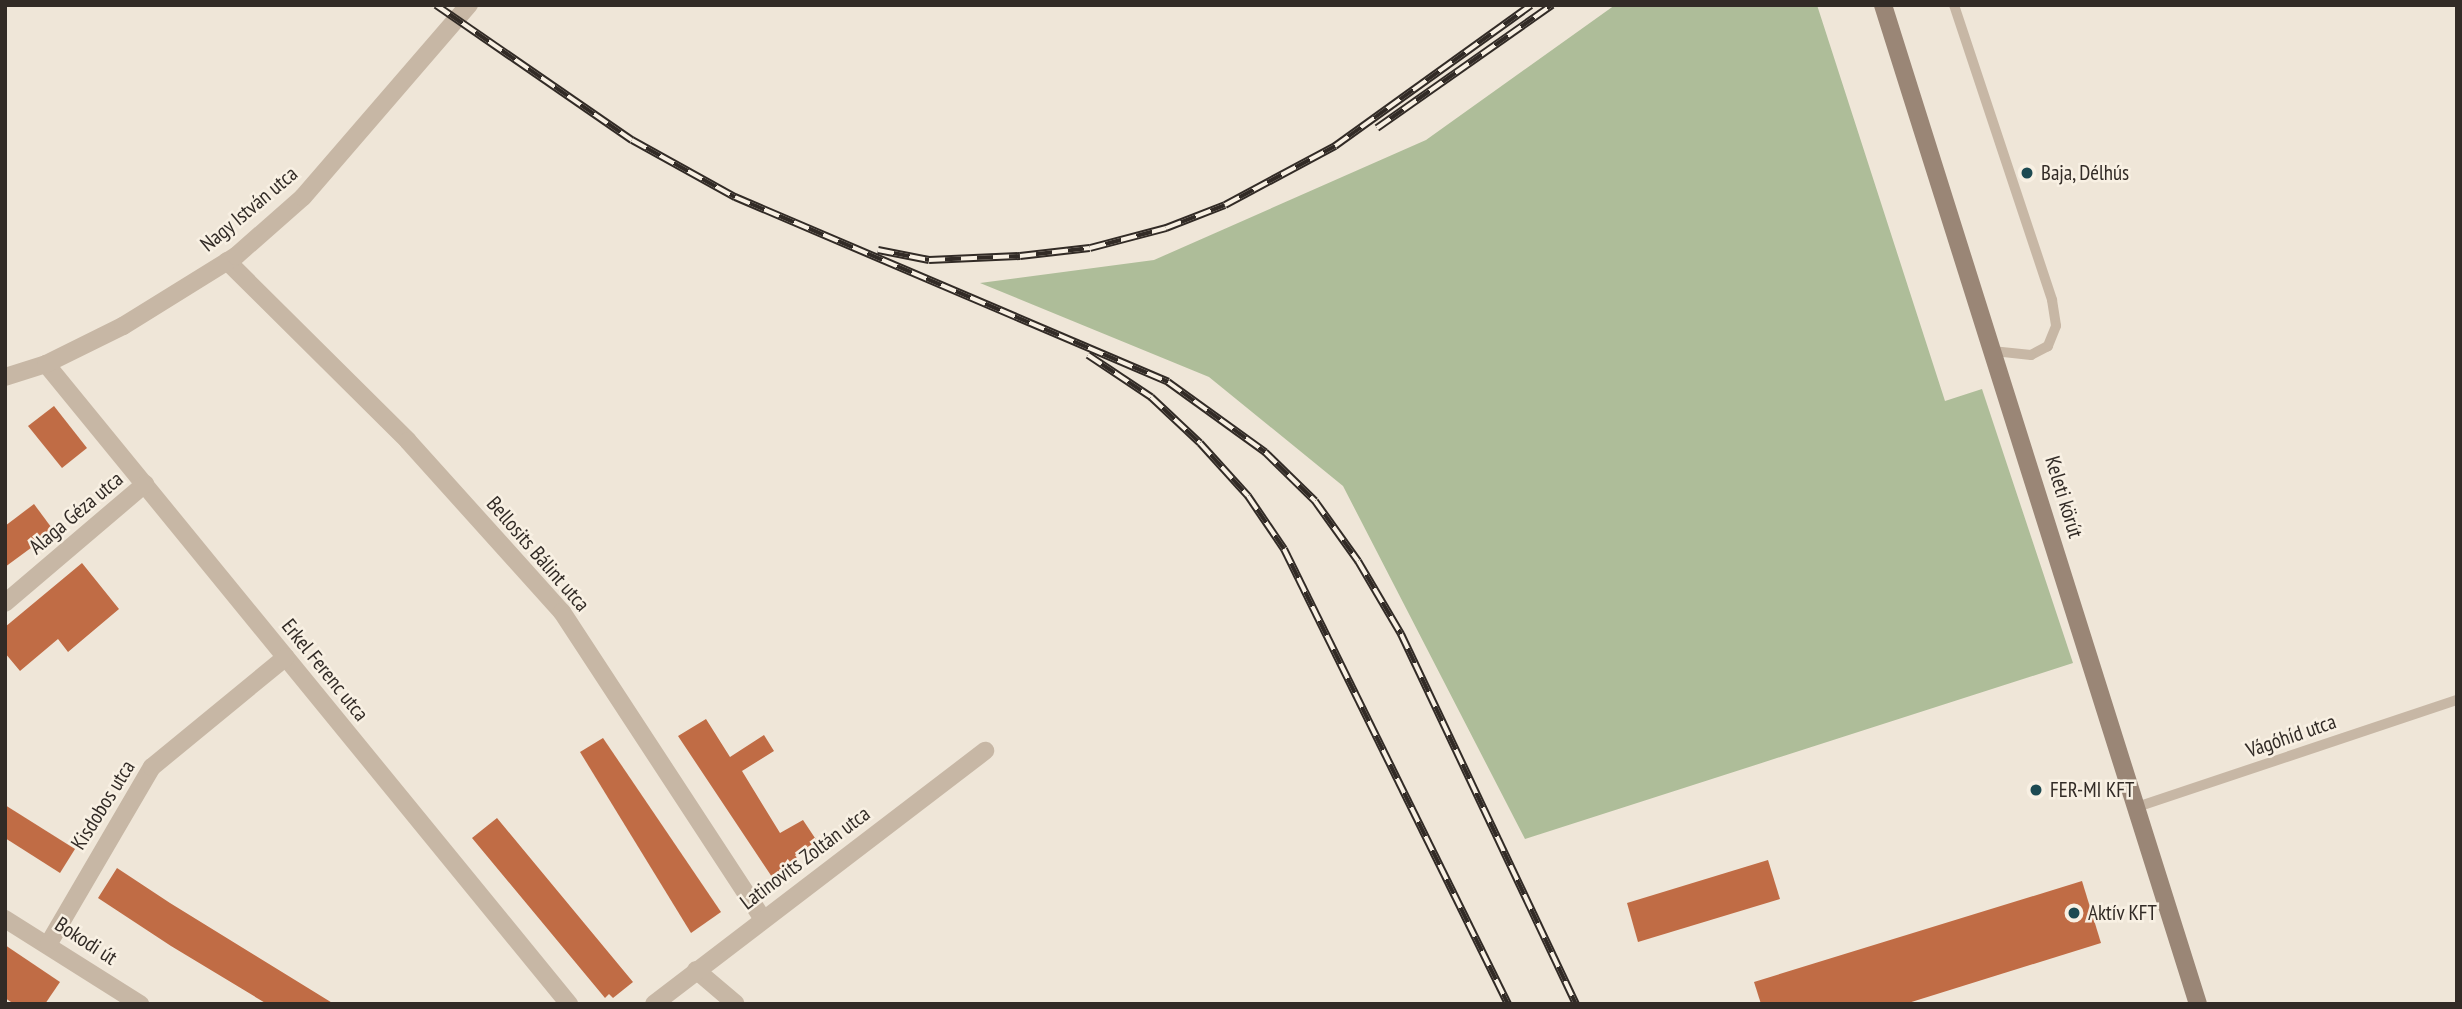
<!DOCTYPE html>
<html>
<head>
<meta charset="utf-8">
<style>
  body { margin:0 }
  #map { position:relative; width:2462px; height:1009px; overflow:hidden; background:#efe6d8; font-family:"PT Sans Narrow",sans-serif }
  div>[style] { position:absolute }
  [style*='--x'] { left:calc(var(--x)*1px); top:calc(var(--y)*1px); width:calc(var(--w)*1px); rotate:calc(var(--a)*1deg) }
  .green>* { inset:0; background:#aebd99 }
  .building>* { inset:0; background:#c06c45 }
  .service>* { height:10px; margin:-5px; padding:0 5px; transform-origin:5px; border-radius:5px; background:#c7b7a5 }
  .minor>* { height:18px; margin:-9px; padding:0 9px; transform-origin:9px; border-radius:9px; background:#c7b7a5 }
  .secondary>* { height:18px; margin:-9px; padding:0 9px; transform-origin:9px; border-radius:9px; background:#9a8676 }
  .rail>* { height:8px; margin-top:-4px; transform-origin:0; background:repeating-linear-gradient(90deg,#f8f0e3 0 16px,#322b26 0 32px); box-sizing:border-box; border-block:2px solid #322b26 }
  .dots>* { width:19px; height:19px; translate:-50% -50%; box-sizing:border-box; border:4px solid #f8f0e3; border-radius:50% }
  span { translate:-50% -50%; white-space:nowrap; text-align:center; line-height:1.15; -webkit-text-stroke:5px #f8f0e3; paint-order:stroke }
  .poi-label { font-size:21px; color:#322b26 }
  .left { translate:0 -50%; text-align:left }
  .street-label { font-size:21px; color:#322b26 }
  .frame { position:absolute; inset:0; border:7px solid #322b26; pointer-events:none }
</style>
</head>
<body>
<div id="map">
  <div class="green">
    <i style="clip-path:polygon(1615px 5px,1817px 5px,1945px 401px,1982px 389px,2073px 663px,1525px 839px,1343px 486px,1209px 377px,980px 283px,1154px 260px,1426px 140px)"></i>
  </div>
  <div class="building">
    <i style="clip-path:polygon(54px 406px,87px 448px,62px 468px,28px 426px)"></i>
    <i style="clip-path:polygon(34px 504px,54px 531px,5px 567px,5px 526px)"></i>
    <i style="clip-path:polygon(82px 563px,119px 609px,68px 652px,58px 639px,20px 671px,5px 653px,5px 627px)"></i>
    <i style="clip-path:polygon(706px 719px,730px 757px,764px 735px,774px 751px,742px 771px,780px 833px,803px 820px,817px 841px,795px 855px,802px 866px,776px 883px,678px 736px)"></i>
    <i style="clip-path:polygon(603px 738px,721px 912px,691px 933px,580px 752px)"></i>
    <i style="clip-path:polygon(5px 805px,75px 849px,60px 873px,5px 838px)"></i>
    <i style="clip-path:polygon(497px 818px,633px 982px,613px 998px,609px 994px,605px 998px,472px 838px)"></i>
    <i style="clip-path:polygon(1768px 860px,1780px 899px,1638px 942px,1627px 903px)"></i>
    <i style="clip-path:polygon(117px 868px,170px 903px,334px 1004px,267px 1004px,171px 946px,98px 898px)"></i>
    <i style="clip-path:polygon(2082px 881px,2101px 943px,1905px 1004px,1761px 1004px,1754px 982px)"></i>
    <i style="clip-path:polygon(5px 945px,60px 982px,45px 1004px,14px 1004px,5px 998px)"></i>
  </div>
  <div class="service">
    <i style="--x:1954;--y:5;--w:311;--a:71.6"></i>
    <i style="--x:2052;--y:300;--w:26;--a:81"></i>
    <i style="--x:2056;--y:326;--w:22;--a:112"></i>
    <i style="--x:2048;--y:346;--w:19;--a:152"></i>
    <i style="--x:2031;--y:355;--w:37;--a:-174"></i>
    <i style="--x:2137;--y:807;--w:337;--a:-18.5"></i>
  </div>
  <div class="minor">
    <i style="--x:227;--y:261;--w:255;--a:44.8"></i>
    <i style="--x:408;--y:441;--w:230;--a:48"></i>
    <i style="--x:562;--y:612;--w:367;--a:56.8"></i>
    <i style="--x:46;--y:364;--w:827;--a:50.74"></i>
    <i style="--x:5;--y:377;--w:43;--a:-17.6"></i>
    <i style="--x:46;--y:364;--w:86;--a:-26.3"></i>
    <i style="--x:123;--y:326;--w:133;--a:-31.8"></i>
    <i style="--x:236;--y:256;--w:89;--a:-41.4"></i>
    <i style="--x:303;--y:197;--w:254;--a:-49.2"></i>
    <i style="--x:5;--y:603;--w:184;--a:-40.4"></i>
    <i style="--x:5;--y:919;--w:160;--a:32.2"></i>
    <i style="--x:49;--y:943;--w:204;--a:-59.7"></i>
    <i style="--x:152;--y:767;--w:173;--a:-39.4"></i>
    <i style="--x:696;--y:970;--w:52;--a:40.4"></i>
    <i style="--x:654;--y:1004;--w:417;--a:-37.4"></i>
  </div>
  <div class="secondary">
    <i style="--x:1883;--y:5;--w:1047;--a:72.5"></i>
  </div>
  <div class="rail">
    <i style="--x:436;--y:5;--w:238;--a:34.6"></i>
    <i style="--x:632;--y:140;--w:118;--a:29"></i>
    <i style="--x:735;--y:197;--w:471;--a:23.1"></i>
    <i style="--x:1168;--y:382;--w:120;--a:35.8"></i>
    <i style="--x:1265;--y:452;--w:70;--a:44.4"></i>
    <i style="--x:1315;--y:501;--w:74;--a:54.4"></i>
    <i style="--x:1358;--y:561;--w:85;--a:59.5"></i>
    <i style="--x:1401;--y:634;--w:409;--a:64.7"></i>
    <i style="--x:1377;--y:128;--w:214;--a:-35.1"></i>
    <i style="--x:878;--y:250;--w:52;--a:11.1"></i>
    <i style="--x:929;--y:260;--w:91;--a:-2.5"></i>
    <i style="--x:1020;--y:256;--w:70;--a:-6.5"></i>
    <i style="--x:1090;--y:248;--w:79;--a:-14.7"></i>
    <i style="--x:1166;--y:228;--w:63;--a:-21.3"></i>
    <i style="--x:1225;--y:205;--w:125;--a:-28.2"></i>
    <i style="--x:1335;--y:146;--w:241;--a:-35.7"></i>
    <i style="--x:1088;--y:355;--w:76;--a:33.7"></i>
    <i style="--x:1151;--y:397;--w:67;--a:43.2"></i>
    <i style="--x:1200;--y:443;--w:72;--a:47.8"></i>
    <i style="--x:1248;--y:496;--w:64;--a:55.8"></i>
    <i style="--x:1284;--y:549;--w:507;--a:63.79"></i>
  </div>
  <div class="dots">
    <i style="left:2027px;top:173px;background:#1d4a52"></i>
    <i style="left:2036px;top:790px;background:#1d4a52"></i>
    <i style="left:2074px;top:913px;background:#1d4a52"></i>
  </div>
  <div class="poi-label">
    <span class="left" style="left:2041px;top:173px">Baja, Délhús</span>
    <span class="left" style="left:2050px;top:790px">FER-MI KFT</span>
    <span class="left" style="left:2088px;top:913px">Aktív KFT</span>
  </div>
  <div class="street-label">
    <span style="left:249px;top:209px;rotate:-40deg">Nagy István utca</span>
    <span style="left:2064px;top:497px;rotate:73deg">Keleti körút</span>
    <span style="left:76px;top:513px;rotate:-40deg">Alaga Géza utca</span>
    <span style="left:538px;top:554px;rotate:49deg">Bellosits Bálint utca</span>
    <span style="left:325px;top:670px;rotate:51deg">Erkel Ferenc utca</span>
    <span style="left:2291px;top:736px;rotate:-19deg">Vágóhíd utca</span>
    <span style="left:103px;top:805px;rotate:-58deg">Kisdobos utca</span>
    <span style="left:805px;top:858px;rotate:-37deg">Latinovits Zoltán utca</span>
    <span style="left:86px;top:941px;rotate:33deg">Bokodi út</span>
  </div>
  <div class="frame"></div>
</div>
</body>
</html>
